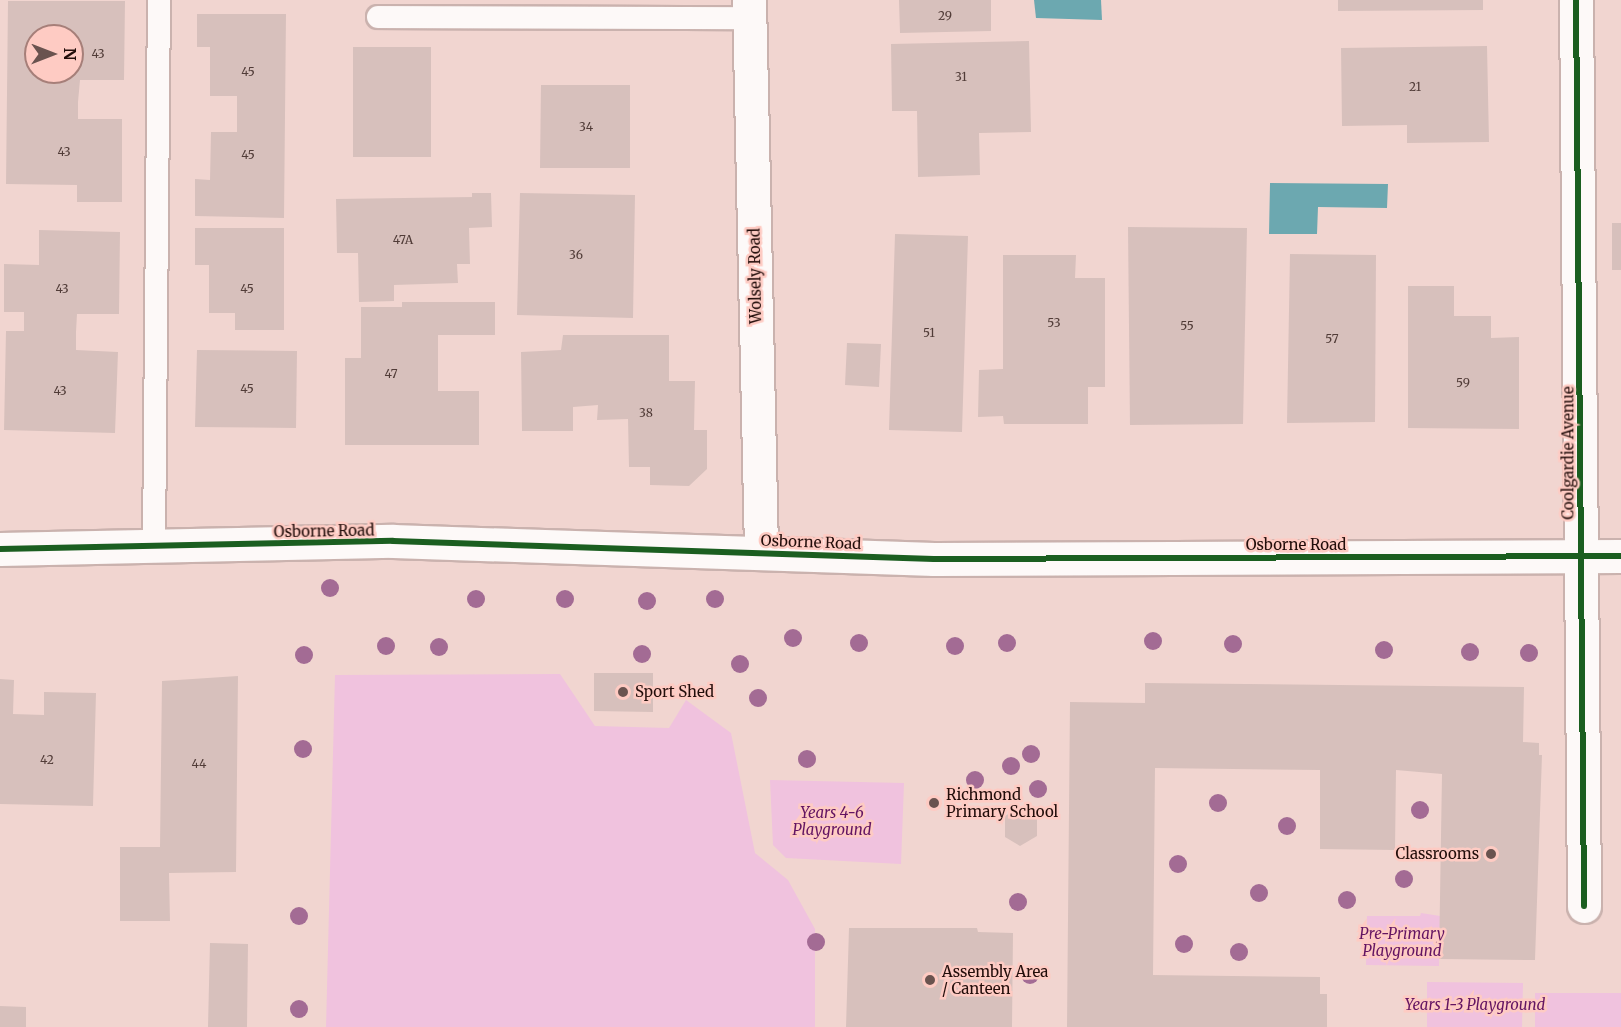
<!DOCTYPE html>
<html>
<head>
<meta charset="utf-8">
<style>
  body { margin:0 }
  #map { position:relative; width:1621px; height:1027px; overflow:hidden; background:#f1d5d0; font-family:Merriweather,serif }
  div>[style] { position:absolute }
  [style*='--x'] { left:calc(var(--x)*1px); top:calc(var(--y)*1px); width:calc(var(--w)*1px); rotate:calc(var(--a)*1deg) }
  .green>* { inset:0; background:#f0c2de }
  .water>* { inset:0; background:#6ca8b0 }
  .building>* { inset:0; background:#d7c0bc }
  .roads { filter:drop-shadow(2px 0 #cab2ae) drop-shadow(-2px 0 #cab2ae) drop-shadow(0 2px #cab2ae) drop-shadow(0 -2px #cab2ae) }
  .lane>* { height:22px; margin:-11px; padding:0 11px; transform-origin:11px; border-radius:11px; background:#fdf9f8 }
  .street>* { height:33px; margin:-16.5px; padding:0 16.5px; transform-origin:16.5px; border-radius:16.5px; background:#fdf9f8 }
  .cycleway>* { height:6px; margin:-3px; padding:0 3px; transform-origin:3px; border-radius:3px; background:#1b5e20 }
  .trees>* { width:18px; height:18px; margin:-9px; border-radius:50%; background:#a36b94 }
  .dots>* { width:16px; height:16px; translate:-50% -50%; box-sizing:border-box; border:3px solid #fecbc3; border-radius:50% }
  span { translate:-50% -50%; white-space:nowrap; text-align:center; line-height:1.15; -webkit-text-stroke:5px #fecbc3; paint-order:stroke }
  .number-label { font-size:12px; color:#513c38 }
  .number-label span { -webkit-text-stroke-width:0 }
  .street-label { font-size:15px; color:#220d0a }
  .poi-label { font-size:15px; color:#220d0a }
  .left { translate:0 -50%; text-align:left }
  .right { translate:-100% -50%; text-align:right }
  .park-label { font-size:15px; color:#631462; font-style:italic }
  .north { position:absolute; left:24px; top:24px; width:60px; height:60px; box-sizing:border-box; background:#fecbc3; border:2px solid #a67f79; border-radius:50%; rotate:90deg; font-size:16px; font-weight:700; line-height:24px; text-align:center; color:#220d0a }
  .north::after { content:''; display:block; margin:auto; width:21px; height:27px; background:#6a534f; clip-path:polygon(50% 0,100% 100%,50% 72%,0 100%) }
</style>
</head>
<body>
<div id="map">
  <div class="green">
    <i style="clip-path:polygon(560px 674px,595px 726px,669px 728px,686px 700px,731px 733px,755px 853px,788px 880px,815px 929px,815px 1027px,326px 1027px,335px 675px)"></i>
    <i style="clip-path:polygon(770px 780px,904px 783px,901px 864px,786px 858px,773px 845px)"></i>
    <i style="clip-path:polygon(1421px 913px,1440px 916px,1439px 966px,1366px 965px,1367px 916px,1420px 916px)"></i>
    <i style="clip-path:polygon(1427px 982px,1523px 983px,1522px 1027px,1427px 1027px)"></i>
    <i style="clip-path:polygon(1535px 993px,1621px 993px,1621px 1027px,1535px 1027px)"></i>
  </div>
  <div class="water">
    <i style="clip-path:polygon(1034px 0,1101px 0,1102px 20px,1036px 18px)"></i>
    <i style="clip-path:polygon(1270px 183px,1388px 184px,1387px 208px,1318px 207px,1317px 234px,1269px 234px)"></i>
  </div>
  <div class="building">
    <i style="clip-path:polygon(899px 0,991px 0,991px 31px,900px 33px)"></i>
    <i style="clip-path:polygon(1338px 0,1483px 0,1483px 10px,1338px 11px)"></i>
    <i style="clip-path:polygon(evenodd,8px 1px,125px 1px,124px 80px,80px 80px,78px 102px,78px 119px,122px 119px,122px 202px,77px 202px,77px 185px,6px 184px,8px 1px,36px 36px,72px 36px,72px 72px,36px 72px,36px 36px)"></i>
    <i style="clip-path:polygon(197px 14px,286px 14px,284px 218px,195px 216px,195px 179px,210px 180px,211px 132px,237px 132px,237px 96px,210px 96px,210px 47px,197px 47px)"></i>
    <i style="clip-path:polygon(1029px 41px,1031px 132px,979px 133px,980px 175px,918px 177px,917px 111px,892px 111px,891px 44px)"></i>
    <i style="clip-path:polygon(1487px 46px,1489px 142px,1407px 143px,1407px 125px,1342px 126px,1341px 48px)"></i>
    <i style="clip-path:polygon(353px 47px,431px 47px,431px 157px,353px 157px)"></i>
    <i style="clip-path:polygon(541px 85px,630px 85px,630px 168px,540px 168px)"></i>
    <i style="clip-path:polygon(472px 193px,491px 193px,492px 227px,469px 228px,470px 264px,457px 264px,458px 283px,394px 285px,394px 301px,359px 302px,358px 253px,337px 253px,336px 199px,472px 197px)"></i>
    <i style="clip-path:polygon(520px 193px,635px 195px,633px 318px,517px 315px)"></i>
    <i style="clip-path:polygon(1612px 223px,1621px 223px,1621px 270px,1612px 270px)"></i>
    <i style="clip-path:polygon(1128px 227px,1247px 228px,1243px 424px,1130px 425px)"></i>
    <i style="clip-path:polygon(195px 228px,284px 228px,284px 330px,235px 330px,235px 313px,209px 313px,209px 265px,195px 265px)"></i>
    <i style="clip-path:polygon(39px 230px,120px 232px,119px 314px,77px 314px,76px 332px,76px 350px,118px 352px,115px 433px,4px 430px,6px 331px,24px 331px,24px 312px,4px 312px,4px 264px,39px 265px)"></i>
    <i style="clip-path:polygon(895px 234px,968px 236px,962px 432px,889px 430px)"></i>
    <i style="clip-path:polygon(1290px 254px,1376px 255px,1375px 422px,1287px 423px)"></i>
    <i style="clip-path:polygon(1003px 255px,1076px 255px,1075px 278px,1105px 278px,1105px 387px,1088px 387px,1088px 424px,1004px 424px,1003px 416px,978px 417px,979px 370px,1003px 369px)"></i>
    <i style="clip-path:polygon(1408px 286px,1454px 286px,1454px 316px,1491px 316px,1491px 338px,1519px 337px,1519px 429px,1408px 428px)"></i>
    <i style="clip-path:polygon(402px 302px,495px 302px,495px 335px,438px 335px,438px 391px,479px 391px,479px 445px,345px 445px,345px 358px,361px 358px,361px 307px,402px 307px)"></i>
    <i style="clip-path:polygon(563px 335px,669px 335px,669px 381px,695px 381px,694px 430px,707px 430px,707px 469px,689px 486px,650px 485px,650px 467px,629px 467px,628px 419px,597px 420px,598px 405px,573px 407px,573px 431px,522px 431px,521px 352px,561px 350px)"></i>
    <i style="clip-path:polygon(847px 343px,881px 344px,879px 387px,845px 385px)"></i>
    <i style="clip-path:polygon(197px 350px,297px 351px,296px 428px,195px 427px)"></i>
    <i style="clip-path:polygon(594px 673px,653px 673px,653px 712px,594px 711px)"></i>
    <i style="clip-path:polygon(238px 676px,236px 872px,169px 873px,170px 921px,120px 921px,120px 847px,160px 847px,162px 681px)"></i>
    <i style="clip-path:polygon(0 679px,14px 680px,13px 714px,44px 715px,44px 692px,96px 693px,93px 806px,0 804px)"></i>
    <i style="clip-path:polygon(1145px 683px,1524px 687px,1523px 742px,1539px 743px,1539px 755px,1542px 755px,1535px 960px,1439px 959px,1442px 774px,1396px 770px,1395px 850px,1320px 849px,1320px 770px,1155px 768px,1153px 975px,1320px 977px,1320px 994px,1327px 994px,1327px 1027px,1067px 1027px,1070px 702px,1145px 703px)"></i>
    <i style="clip-path:polygon(1022px 806px,1037px 816px,1037px 836px,1020px 846px,1005px 837px,1005px 816px)"></i>
    <i style="clip-path:polygon(849px 928px,977px 928px,978px 932px,1013px 933px,1012px 1027px,846px 1027px)"></i>
    <i style="clip-path:polygon(210px 943px,248px 944px,247px 1027px,208px 1027px)"></i>
    <i style="clip-path:polygon(0 1006px,26px 1007px,26px 1027px,0 1027px)"></i>
  </div>
  <div class="roads">
    <div class="lane">
      <i style="--x:378;--y:17;--w:372;--a:0.2"></i>
      <i style="--x:154;--y:546;--w:546;--a:-89.48"></i>
    </div>
    <div class="street">
      <i style="--x:749;--y:0;--w:551;--a:88.75"></i>
      <i style="--x:1576;--y:0;--w:906;--a:89.49"></i>
      <i style="--x:0;--y:549;--w:393;--a:-1.2"></i>
      <i style="--x:393;--y:541;--w:541;--a:1.91"></i>
      <i style="--x:934;--y:559;--w:687;--a:-0.25"></i>
    </div>
  </div>
  <div class="cycleway">
    <i style="--x:1576;--y:0;--w:906;--a:89.49"></i>
    <i style="--x:0;--y:549;--w:393;--a:-1.2"></i>
    <i style="--x:393;--y:541;--w:541;--a:1.91"></i>
    <i style="--x:934;--y:559;--w:687;--a:-0.25"></i>
  </div>
  <div class="trees">
    <i style="left:330px;top:588px"></i>
    <i style="left:476px;top:599px"></i>
    <i style="left:565px;top:599px"></i>
    <i style="left:715px;top:599px"></i>
    <i style="left:647px;top:601px"></i>
    <i style="left:793px;top:638px"></i>
    <i style="left:1153px;top:641px"></i>
    <i style="left:859px;top:643px"></i>
    <i style="left:1007px;top:643px"></i>
    <i style="left:1233px;top:644px"></i>
    <i style="left:386px;top:646px"></i>
    <i style="left:955px;top:646px"></i>
    <i style="left:439px;top:647px"></i>
    <i style="left:1384px;top:650px"></i>
    <i style="left:1470px;top:652px"></i>
    <i style="left:1529px;top:653px"></i>
    <i style="left:642px;top:654px"></i>
    <i style="left:304px;top:655px"></i>
    <i style="left:740px;top:664px"></i>
    <i style="left:758px;top:698px"></i>
    <i style="left:303px;top:749px"></i>
    <i style="left:1031px;top:754px"></i>
    <i style="left:807px;top:759px"></i>
    <i style="left:1011px;top:766px"></i>
    <i style="left:975px;top:780px"></i>
    <i style="left:1038px;top:789px"></i>
    <i style="left:1218px;top:803px"></i>
    <i style="left:1420px;top:810px"></i>
    <i style="left:1287px;top:826px"></i>
    <i style="left:1178px;top:864px"></i>
    <i style="left:1404px;top:879px"></i>
    <i style="left:1259px;top:893px"></i>
    <i style="left:1347px;top:900px"></i>
    <i style="left:1018px;top:902px"></i>
    <i style="left:299px;top:916px"></i>
    <i style="left:816px;top:942px"></i>
    <i style="left:1184px;top:944px"></i>
    <i style="left:1239px;top:952px"></i>
    <i style="left:1030px;top:975px"></i>
    <i style="left:299px;top:1009px"></i>
  </div>
  <div class="dots">
    <i style="left:623px;top:692px;background:#6a534f"></i>
    <i style="left:934px;top:803px;background:#6a534f"></i>
    <i style="left:1491px;top:854px;background:#6a534f"></i>
    <i style="left:930px;top:980px;background:#6a534f"></i>
  </div>
  <div class="number-label">
    <span style="left:945px;top:16px">29</span>
    <span style="left:98px;top:54px">43</span>
    <span style="left:248px;top:72px">45</span>
    <span style="left:961px;top:77px">31</span>
    <span style="left:1415px;top:87px">21</span>
    <span style="left:586px;top:127px">34</span>
    <span style="left:64px;top:152px">43</span>
    <span style="left:248px;top:155px">45</span>
    <span style="left:403px;top:240px">47A</span>
    <span style="left:576px;top:255px">36</span>
    <span style="left:62px;top:289px">43</span>
    <span style="left:247px;top:289px">45</span>
    <span style="left:1054px;top:323px">53</span>
    <span style="left:1187px;top:326px">55</span>
    <span style="left:929px;top:333px">51</span>
    <span style="left:1332px;top:339px">57</span>
    <span style="left:391px;top:374px">47</span>
    <span style="left:1463px;top:383px">59</span>
    <span style="left:247px;top:389px">45</span>
    <span style="left:60px;top:391px">43</span>
    <span style="left:646px;top:413px">38</span>
    <span style="left:47px;top:760px">42</span>
    <span style="left:199px;top:764px">44</span>
  </div>
  <div class="street-label">
    <span style="left:755px;top:276px;rotate:-91deg">Wolsely Road</span>
    <span style="left:1568px;top:453px;rotate:-90deg">Coolgardie Avenue</span>
    <span style="left:324px;top:531px;rotate:-1deg">Osborne Road</span>
    <span style="left:811px;top:542px;rotate:2deg">Osborne Road</span>
    <span style="left:1296px;top:545px">Osborne Road</span>
  </div>
  <div class="poi-label">
    <span class="left" style="left:635px;top:692px">Sport Shed</span>
    <span class="left" style="left:946px;top:803px">Richmond<br>Primary School</span>
    <span class="right" style="left:1479px;top:854px">Classrooms</span>
    <span class="left" style="left:942px;top:980px">Assembly Area<br>/ Canteen</span>
  </div>
  <div class="park-label">
    <span style="left:832px;top:821px">Years 4-6<br>Playground</span>
    <span style="left:1402px;top:942px">Pre-Primary<br>Playground</span>
    <span style="left:1475px;top:1005px">Years 1-3 Playground</span>
  </div>
  <div class="north">N</div>
</div>
</body>
</html>
